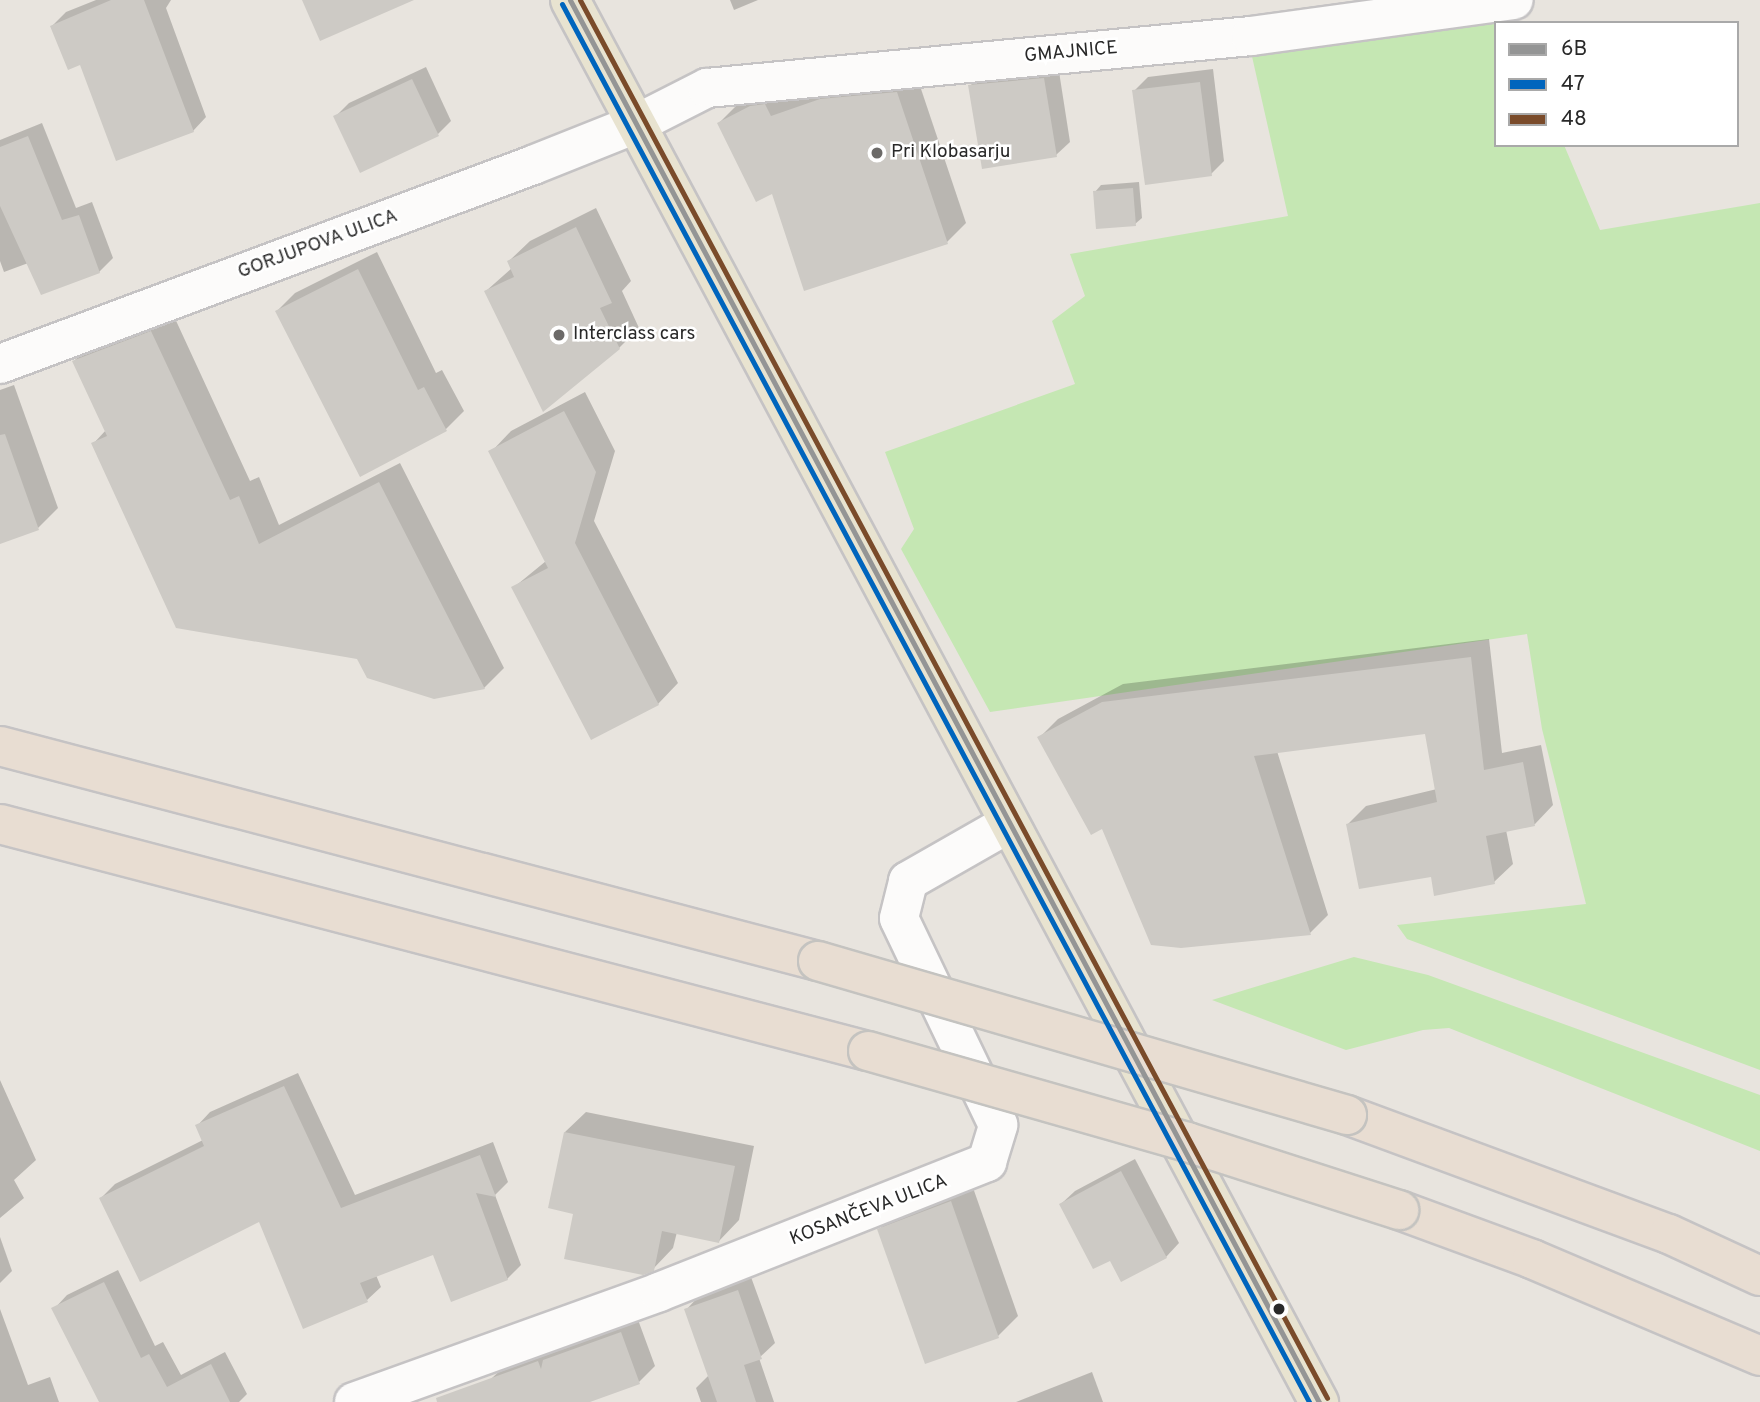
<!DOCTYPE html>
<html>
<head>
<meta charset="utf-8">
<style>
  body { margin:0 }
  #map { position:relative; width:1760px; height:1402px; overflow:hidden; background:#e8e4de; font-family:Overpass,sans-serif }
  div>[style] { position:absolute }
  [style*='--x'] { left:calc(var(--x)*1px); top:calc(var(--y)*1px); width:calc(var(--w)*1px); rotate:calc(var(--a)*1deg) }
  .green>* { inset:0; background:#c5e7b3 }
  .shadow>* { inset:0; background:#0003 }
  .building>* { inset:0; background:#cdcac5 }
  .roads { filter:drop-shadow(2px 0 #c5c3c4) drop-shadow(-2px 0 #c5c3c4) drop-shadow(0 2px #c5c3c4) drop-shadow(0 -2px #c5c3c4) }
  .minor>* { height:38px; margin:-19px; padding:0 19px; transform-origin:19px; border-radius:19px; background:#fcfbfa }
  .major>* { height:38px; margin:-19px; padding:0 19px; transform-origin:19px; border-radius:19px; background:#e8e3d0 }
  .highway>* { height:38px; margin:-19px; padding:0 19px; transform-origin:19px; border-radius:19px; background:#e8ddd2 }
  .bridges { filter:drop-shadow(2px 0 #c4c3c0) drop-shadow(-2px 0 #c4c3c0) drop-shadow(0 2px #c4c3c0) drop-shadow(0 -2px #c4c3c0) }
  .highway-bridge>* { height:38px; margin:-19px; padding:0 19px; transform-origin:19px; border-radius:19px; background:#e8ddd2 }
  .bus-1>* { height:5px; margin:-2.5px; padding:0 2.5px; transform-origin:2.5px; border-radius:2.5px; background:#949595 }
  .bus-2>* { height:5px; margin:-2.5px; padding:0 2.5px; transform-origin:2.5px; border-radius:2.5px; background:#0065bd }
  .bus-3>* { height:5px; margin:-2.5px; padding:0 2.5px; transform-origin:2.5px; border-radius:2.5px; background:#7a4b2a }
  .dots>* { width:19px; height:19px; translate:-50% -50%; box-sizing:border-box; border:4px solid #fff; border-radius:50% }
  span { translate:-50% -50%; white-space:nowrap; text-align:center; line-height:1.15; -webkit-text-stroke:5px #fff; paint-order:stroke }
  .street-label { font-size:19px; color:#292929 }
  .poi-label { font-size:19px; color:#292929 }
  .left { translate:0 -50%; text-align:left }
  .legend { position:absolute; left:1494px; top:21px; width:245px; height:126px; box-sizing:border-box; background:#fff; border:2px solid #a9a9a9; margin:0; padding:9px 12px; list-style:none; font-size:21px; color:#292929 }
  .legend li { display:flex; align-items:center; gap:14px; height:35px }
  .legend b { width:35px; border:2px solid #a9a9a9 }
</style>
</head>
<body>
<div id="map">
  <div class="green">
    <i style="clip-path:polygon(1509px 18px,1511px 23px,1496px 23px,1496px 145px,1564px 145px,1600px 230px,1760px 203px,1760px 1070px,1407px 939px,1397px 925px,1586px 904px,1542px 729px,1527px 634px,990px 712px,901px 549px,914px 529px,885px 452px,1075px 384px,1052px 321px,1085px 296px,1070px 254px,1288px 216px,1251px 52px)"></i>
    <i style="clip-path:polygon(1354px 957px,1428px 975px,1760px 1095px,1760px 1151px,1449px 1028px,1423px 1030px,1346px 1050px,1212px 1000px)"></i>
  </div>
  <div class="shadow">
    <i style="clip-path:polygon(96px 0,171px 0,166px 8px,206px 117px,193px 131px,81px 63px,52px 26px,66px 12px)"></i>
    <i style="clip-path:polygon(730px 0,758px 0,734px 10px)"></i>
    <i style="clip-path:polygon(1058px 65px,1070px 142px,1056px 155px,970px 86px,983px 72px)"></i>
    <i style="clip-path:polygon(426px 67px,451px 121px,438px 134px,335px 117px,349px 103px)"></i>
    <i style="clip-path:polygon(1213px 69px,1224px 161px,1211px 174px,1134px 91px,1148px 77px)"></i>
    <i style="clip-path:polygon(916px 74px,966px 223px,947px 242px,773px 191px,719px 123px,738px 104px)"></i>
    <i style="clip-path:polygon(42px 123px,76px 208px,92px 202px,113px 258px,99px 272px,31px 262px,4px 272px,0 261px,0 140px)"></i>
    <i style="clip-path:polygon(1139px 182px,1142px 218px,1135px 224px,1095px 192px,1101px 185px)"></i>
    <i style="clip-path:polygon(596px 208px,631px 281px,622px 291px,639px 328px,619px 348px,486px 291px,512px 268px,509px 261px,530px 241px)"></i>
    <i style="clip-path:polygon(377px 252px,436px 373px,442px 370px,464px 411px,445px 430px,277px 311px,295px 293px)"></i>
    <i style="clip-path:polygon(172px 312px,250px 481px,259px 477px,279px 525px,400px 463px,504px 668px,484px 688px,358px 657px,93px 444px,106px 430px,74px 361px,94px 341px)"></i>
    <i style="clip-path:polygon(14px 385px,58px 508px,38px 528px,0 542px,0 390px)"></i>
    <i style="clip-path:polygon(585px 392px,615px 451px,594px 521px,678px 683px,658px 704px,513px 588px,546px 561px,491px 452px,511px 431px)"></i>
    <i style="clip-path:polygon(1489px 639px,1502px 753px,1541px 745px,1553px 805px,1535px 824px,1506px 830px,1513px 864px,1494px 882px,1433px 875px,1348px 824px,1366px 806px,1437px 789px,1426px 732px,1277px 751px,1328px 915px,1310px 933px,1102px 826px,1039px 738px,1058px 719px,1123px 684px)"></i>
    <i style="clip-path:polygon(298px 1073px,355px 1195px,493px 1142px,508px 1182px,495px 1195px,521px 1265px,507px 1279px,434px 1253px,376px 1275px,381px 1287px,367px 1300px,260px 1220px,101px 1198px,115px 1184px,203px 1140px,197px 1126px,210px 1112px)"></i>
    <i style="clip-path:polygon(0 1080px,36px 1160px,14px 1180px,24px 1198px,0 1218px)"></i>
    <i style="clip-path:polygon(586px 1112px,754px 1146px,739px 1220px,719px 1241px,677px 1232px,673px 1248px,653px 1269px,575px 1212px,565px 1132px)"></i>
    <i style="clip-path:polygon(1135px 1159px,1179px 1243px,1166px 1257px,1110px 1258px,1061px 1204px,1075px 1191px)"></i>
    <i style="clip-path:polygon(971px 1182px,1018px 1316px,998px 1336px,879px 1230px,899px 1209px)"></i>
    <i style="clip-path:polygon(0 1237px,12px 1271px,0 1283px)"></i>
    <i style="clip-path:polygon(118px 1270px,155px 1346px,163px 1342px,181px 1375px,225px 1352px,247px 1394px,239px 1402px,101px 1402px,54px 1309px,67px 1295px)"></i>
    <i style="clip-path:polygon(751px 1277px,775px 1343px,759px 1358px,774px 1402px,701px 1402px,696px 1388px,709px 1375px,686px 1310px,699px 1296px)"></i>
    <i style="clip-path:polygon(0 1309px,28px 1385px,50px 1377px,59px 1402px,0 1402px)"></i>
    <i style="clip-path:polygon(637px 1317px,655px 1366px,639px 1382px,585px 1402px,498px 1402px,491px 1379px,508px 1363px,554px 1346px,556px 1351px,563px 1344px)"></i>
    <i style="clip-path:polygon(1092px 1372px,1103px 1402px,1016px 1402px)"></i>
  </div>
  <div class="building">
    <i style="clip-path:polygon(111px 0,144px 0,194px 132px,116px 161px,80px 65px,68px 70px,50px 26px)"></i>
    <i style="clip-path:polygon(302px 0,414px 0,320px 41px)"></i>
    <i style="clip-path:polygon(1044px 78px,1057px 157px,982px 169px,968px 85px)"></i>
    <i style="clip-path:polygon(412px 79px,439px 136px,360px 173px,333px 116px)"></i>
    <i style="clip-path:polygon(1200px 82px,1212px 176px,1145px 185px,1132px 90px)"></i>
    <i style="clip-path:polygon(897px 92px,948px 244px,804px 291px,772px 194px,756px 202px,717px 123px,750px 106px,765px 104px,771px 116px,820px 99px)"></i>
    <i style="clip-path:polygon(28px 136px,62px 220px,79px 215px,100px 273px,41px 295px,0 206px,0 147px)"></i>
    <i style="clip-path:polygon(1133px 188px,1136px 226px,1096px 229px,1093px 191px)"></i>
    <i style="clip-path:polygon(576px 227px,612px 303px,600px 308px,620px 349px,543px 412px,484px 291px,514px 277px,507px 261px)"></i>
    <i style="clip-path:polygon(358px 269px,418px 390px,424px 387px,447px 431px,360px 477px,275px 311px)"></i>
    <i style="clip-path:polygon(151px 331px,230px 500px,239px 496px,259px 544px,379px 482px,485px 689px,434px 699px,367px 678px,357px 659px,176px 628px,91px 443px,107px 436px,72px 361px)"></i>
    <i style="clip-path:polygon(564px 411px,596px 472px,575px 543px,659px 705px,591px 740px,511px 587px,548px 568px,488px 451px)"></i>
    <i style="clip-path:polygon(5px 434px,39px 530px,0 544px,0 435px)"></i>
    <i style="clip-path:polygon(1471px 657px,1484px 770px,1523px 762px,1535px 826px,1486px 836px,1495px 884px,1434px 896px,1431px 877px,1359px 889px,1346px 824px,1437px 802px,1425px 734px,1254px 756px,1311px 935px,1181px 948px,1151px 945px,1102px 829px,1091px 835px,1037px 737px,1102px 702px)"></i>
    <i style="clip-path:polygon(284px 1086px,341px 1208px,480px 1155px,496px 1197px,476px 1193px,508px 1280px,451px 1302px,433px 1255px,360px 1283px,368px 1302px,303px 1329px,259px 1222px,140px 1282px,99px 1198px,204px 1146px,195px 1125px)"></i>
    <i style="clip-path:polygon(564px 1132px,735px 1166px,719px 1243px,662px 1231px,654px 1271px,643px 1275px,564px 1259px,573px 1214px,548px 1208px)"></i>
    <i style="clip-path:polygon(1121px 1171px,1167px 1258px,1121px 1282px,1110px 1261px,1093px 1269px,1059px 1204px)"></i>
    <i style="clip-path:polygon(951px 1201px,999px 1338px,925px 1364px,877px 1229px)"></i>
    <i style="clip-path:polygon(104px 1282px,141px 1358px,149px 1354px,167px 1387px,211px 1364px,230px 1402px,99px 1402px,51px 1308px)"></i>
    <i style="clip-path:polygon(738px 1290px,762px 1359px,744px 1365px,756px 1402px,717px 1402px,684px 1309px)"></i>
    <i style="clip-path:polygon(621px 1332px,640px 1384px,590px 1402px,437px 1402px,436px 1398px,538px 1361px,541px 1369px,543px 1360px)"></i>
  </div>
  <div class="roads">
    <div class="minor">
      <i style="--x:0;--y:364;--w:569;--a:-20.47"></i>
      <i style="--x:533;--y:165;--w:111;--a:-21.7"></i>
      <i style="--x:636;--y:124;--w:80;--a:-26.9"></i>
      <i style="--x:707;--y:88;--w:546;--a:-5.46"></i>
      <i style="--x:1251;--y:36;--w:265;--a:-7.8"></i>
      <i style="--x:354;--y:1402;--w:324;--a:-19.8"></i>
      <i style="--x:659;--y:1292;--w:353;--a:-21.6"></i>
      <i style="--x:987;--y:1162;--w:39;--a:-73"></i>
      <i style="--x:998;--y:1125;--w:229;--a:-115.6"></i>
      <i style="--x:899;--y:918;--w:38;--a:-76"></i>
      <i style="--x:908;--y:881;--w:115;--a:-29.7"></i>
    </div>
    <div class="major">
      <i style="--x:570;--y:0;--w:1590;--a:61.89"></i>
    </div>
    <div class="highway">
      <i style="--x:0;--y:746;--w:846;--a:14.73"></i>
      <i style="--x:0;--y:824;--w:897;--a:14.66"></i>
      <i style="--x:1347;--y:1115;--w:343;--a:20.3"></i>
      <i style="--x:1669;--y:1234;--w:100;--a:24.8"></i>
      <i style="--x:1399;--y:1210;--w:142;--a:20.2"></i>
      <i style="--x:1532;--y:1259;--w:248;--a:23"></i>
    </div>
  </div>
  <div class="bridges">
    <div class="highway-bridge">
      <i style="--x:818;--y:961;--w:551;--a:16.23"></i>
      <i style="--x:868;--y:1051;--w:332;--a:15.9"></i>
      <i style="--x:1187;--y:1142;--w:223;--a:17.8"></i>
    </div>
  </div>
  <div class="bus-1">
    <i style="--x:570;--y:0;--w:1590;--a:61.89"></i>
  </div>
  <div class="bus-2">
    <i style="--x:562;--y:4;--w:1585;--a:61.88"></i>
  </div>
  <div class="bus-3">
    <i style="--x:580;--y:0;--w:1585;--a:61.88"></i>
  </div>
  <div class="dots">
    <i style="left:877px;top:153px;background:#6c6a68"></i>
    <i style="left:559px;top:335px;background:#6c6a68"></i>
    <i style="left:1279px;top:1309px;background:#292929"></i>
  </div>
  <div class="street-label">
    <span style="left:1071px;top:53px;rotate:-5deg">GMAJNICE</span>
    <span style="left:318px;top:245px;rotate:-20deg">GORJUPOVA ULICA</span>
    <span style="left:869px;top:1211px;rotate:-21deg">KOSANČEVA ULICA</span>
  </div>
  <div class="poi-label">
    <span class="left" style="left:891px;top:153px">Pri Klobasarju</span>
    <span class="left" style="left:573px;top:335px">Interclass cars</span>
  </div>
  <ul class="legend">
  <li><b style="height:9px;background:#949595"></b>6B</li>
  <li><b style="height:9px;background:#0065bd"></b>47</li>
  <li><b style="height:9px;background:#7a4b2a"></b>48</li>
  </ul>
</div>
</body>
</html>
